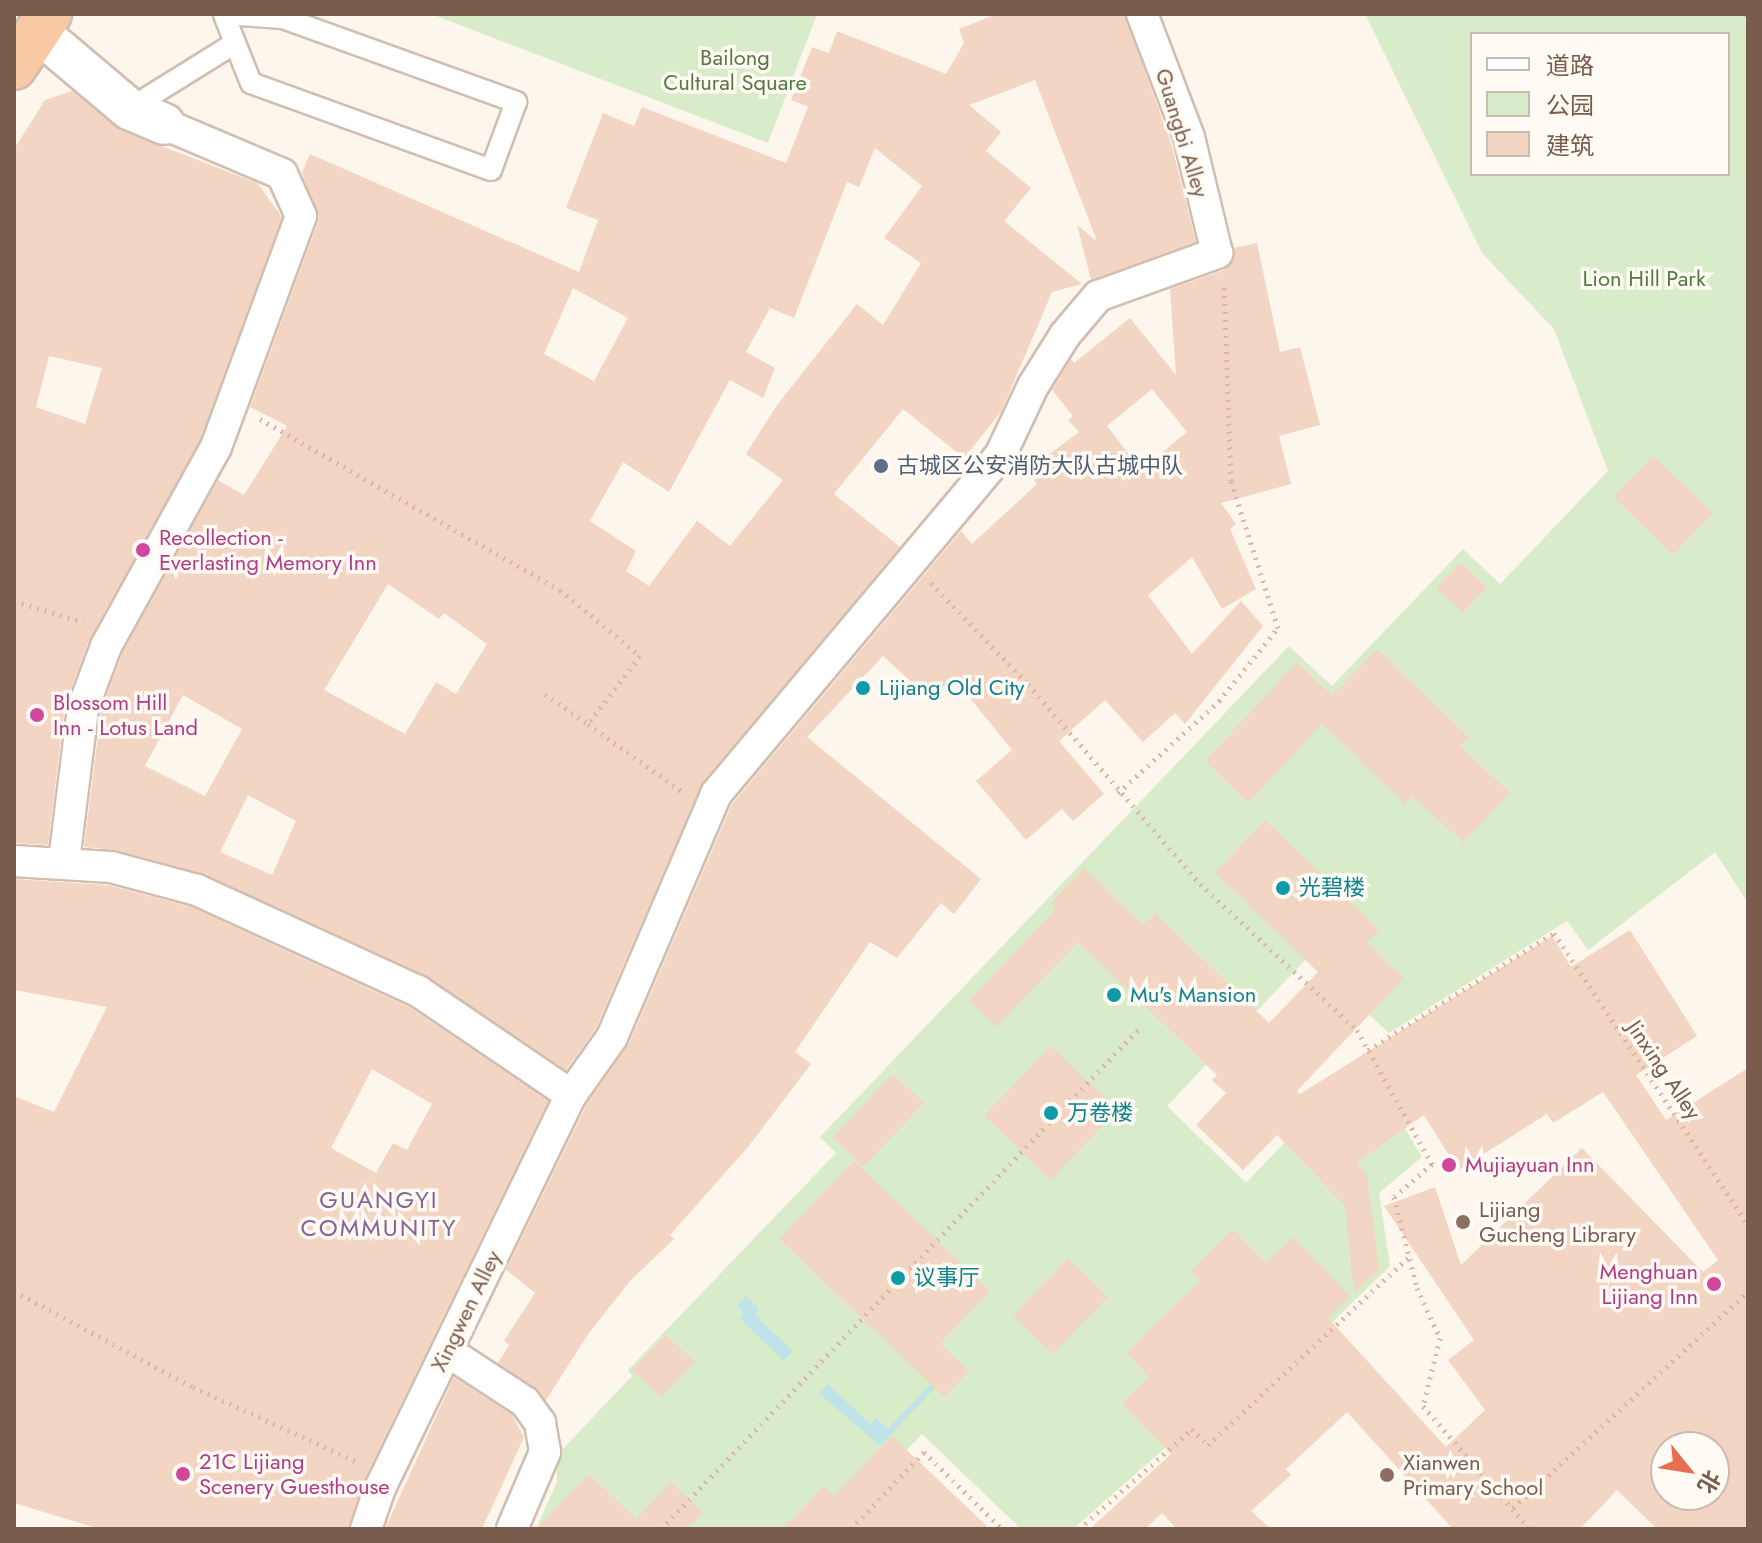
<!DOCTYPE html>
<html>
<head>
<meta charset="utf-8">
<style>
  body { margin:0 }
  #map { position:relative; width:1762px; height:1543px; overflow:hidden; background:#fdf6ec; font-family:Jost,"Noto Sans SC",sans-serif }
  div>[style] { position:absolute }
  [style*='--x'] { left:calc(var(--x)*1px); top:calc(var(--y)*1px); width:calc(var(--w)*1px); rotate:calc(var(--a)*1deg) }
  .green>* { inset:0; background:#d8ecc9 }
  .water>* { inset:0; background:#bfe3e8 }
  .building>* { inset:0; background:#f3d5c3 }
  .path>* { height:5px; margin-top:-2.5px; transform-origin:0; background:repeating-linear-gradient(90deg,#d9b8a5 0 2px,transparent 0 8px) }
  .roads { filter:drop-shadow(2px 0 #d1beb0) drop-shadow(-2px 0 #d1beb0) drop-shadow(0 2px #d1beb0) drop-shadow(0 -2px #d1beb0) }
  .service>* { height:20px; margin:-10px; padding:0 10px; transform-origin:10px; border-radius:10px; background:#fff }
  .pedestrian>* { height:30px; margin:-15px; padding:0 15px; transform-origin:15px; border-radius:15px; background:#fff }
  .minor>* { height:40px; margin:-20px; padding:0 20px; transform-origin:20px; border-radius:20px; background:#fff }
  .trunk>* { height:44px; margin:-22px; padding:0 22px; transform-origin:22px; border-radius:22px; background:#f9c8a4 }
  .dots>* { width:22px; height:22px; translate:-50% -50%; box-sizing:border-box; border:4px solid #fffaf3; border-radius:50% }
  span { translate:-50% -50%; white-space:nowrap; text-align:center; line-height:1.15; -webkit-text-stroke:7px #fffaf3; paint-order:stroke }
  .park-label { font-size:22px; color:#537a41 }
  .street-label { font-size:22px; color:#7a5c4d }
  .service-label { font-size:22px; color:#4e5e75 }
  .left { translate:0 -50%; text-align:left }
  .hotel-label { font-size:22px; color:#b23c85 }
  .right { translate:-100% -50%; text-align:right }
  .culture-label { font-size:22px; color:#0d838f }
  .education-label { font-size:22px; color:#785e54 }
  .neighbourhood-label { font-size:24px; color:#846695; letter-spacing:2px }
  .frame { position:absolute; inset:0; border:16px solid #7a5c4d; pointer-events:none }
  .legend { position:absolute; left:1470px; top:32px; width:260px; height:144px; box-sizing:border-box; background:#fffaf3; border:2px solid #cabbb1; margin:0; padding:10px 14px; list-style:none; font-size:24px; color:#7a5c4d }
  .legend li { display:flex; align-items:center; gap:16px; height:40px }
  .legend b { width:40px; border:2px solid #cabbb1 }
  .north { position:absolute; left:1650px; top:1431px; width:80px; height:80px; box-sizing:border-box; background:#fffaf3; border:2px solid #cabbb1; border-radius:50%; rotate:120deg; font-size:22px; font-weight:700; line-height:32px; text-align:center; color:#7a5c4d }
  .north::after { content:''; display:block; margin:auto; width:28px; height:36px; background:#e76f51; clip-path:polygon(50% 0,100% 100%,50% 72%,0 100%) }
</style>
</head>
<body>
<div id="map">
  <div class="green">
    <i style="clip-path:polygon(431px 14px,817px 14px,768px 143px)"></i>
    <i style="clip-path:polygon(evenodd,1365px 14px,1748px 14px,1748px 903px,1715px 852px,1588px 950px,1567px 921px,1389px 1033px,1308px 957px,1167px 1106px,1246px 1183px,1359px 1064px,1376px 1080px,1422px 1157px,1379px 1193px,1390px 1266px,1209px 1442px,1191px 1425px,1073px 1529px,1021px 1529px,922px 1434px,851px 1509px,845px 1529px,536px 1529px,557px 1482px,557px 1455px,632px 1376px,628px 1370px,836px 1153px,820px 1137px,1289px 646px,1332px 686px,1463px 549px,1500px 584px,1608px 471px,1554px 329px,1482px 253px,1365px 14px,1472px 34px,1728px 34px,1728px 174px,1472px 174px,1472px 34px)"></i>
  </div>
  <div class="water">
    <i style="clip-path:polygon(746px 1296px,759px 1309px,755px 1315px,793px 1351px,784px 1361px,739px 1318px,743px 1313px,737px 1306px)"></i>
    <i style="clip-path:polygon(942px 1372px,946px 1376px,880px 1446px,819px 1393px,828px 1384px,870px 1424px,876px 1418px,888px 1429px)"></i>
  </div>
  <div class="building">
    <i style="clip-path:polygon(evenodd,997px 14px,1124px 14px,1172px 146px,1196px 242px,1091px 280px,1077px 225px,1097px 241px,1035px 80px,969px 105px,1001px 132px,986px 151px,1031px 188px,1004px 221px,1082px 284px,1052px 292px,1001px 412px,964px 458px,903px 409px,834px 494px,900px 547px,702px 783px,596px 1028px,566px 1070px,425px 975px,204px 874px,115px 850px,84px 847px,101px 712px,122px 654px,218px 480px,244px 495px,287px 426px,250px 407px,318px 222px,302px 173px,310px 154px,579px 272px,598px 220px,566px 208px,603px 113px,634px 126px,642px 107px,786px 163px,808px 107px,791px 100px,812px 47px,829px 53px,837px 31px,946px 74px,964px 43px,959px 29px,997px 14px,875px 148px,922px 186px,884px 238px,921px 263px,883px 325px,857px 304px,777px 405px,746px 454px,783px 480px,730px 546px,697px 521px,649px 586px,626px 571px,636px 551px,590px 521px,623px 462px,669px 492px,730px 380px,763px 398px,775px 368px,746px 352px,770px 308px,794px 318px,847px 182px,859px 187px,875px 148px,997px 14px,573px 288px,628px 318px,594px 381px,544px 354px,573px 288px,997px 14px,388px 584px,439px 619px,444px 613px,487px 644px,456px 694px,436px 682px,405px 734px,324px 690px,388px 584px,997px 14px,183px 695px,242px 729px,205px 796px,145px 766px,183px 695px,997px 14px,248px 795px,296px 821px,272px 875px,220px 852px,248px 795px)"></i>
    <i style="clip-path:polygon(evenodd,72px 91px,120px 130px,257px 183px,282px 217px,200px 440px,89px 640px,65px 705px,48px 845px,14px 843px,14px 149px,45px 100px,72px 91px,49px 356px,102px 368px,85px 424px,36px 407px,49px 356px)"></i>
    <i style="clip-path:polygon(evenodd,1257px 243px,1280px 352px,1300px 347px,1320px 425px,1279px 436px,1291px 484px,1221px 503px,1236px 524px,1230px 529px,1256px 589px,1222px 609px,1192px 557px,1148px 595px,1192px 654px,1241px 601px,1263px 626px,1185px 724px,1175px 713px,1143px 742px,1105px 700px,1059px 741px,1104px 794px,1073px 821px,1062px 809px,1026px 840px,976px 781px,1012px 750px,953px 677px,931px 700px,883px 656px,807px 737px,981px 879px,954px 914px,941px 903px,897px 958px,870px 942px,795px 1052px,811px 1064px,748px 1147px,670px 1235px,674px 1239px,630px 1281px,589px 1333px,546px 1400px,498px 1363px,509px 1345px,504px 1341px,535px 1293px,506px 1270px,587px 1104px,629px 1044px,732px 804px,961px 531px,972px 544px,1037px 484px,1027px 471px,1079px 432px,1068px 420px,1073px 416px,1052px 390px,1071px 359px,1074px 363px,1130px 318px,1176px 375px,1170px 289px,1224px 270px,1234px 258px,1234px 248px,1257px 243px,1152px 389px,1187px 432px,1141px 470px,1107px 426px,1152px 389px)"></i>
    <i style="clip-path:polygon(1653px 456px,1713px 513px,1673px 555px,1613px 497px)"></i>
    <i style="clip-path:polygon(1461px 562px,1487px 587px,1463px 613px,1436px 587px)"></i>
    <i style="clip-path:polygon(1377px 649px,1469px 737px,1460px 746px,1510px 793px,1463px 842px,1412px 796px,1405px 804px,1322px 724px,1248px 803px,1205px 761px,1297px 662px,1332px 696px)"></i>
    <i style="clip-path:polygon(evenodd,1265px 820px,1379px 930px,1367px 943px,1404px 978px,1297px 1091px,1300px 1094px,1552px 936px,1571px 967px,1630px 930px,1697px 1036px,1636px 1075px,1666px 1120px,1748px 1068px,1748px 1529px,1657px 1529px,1617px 1490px,1580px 1529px,1453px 1529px,1347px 1412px,1286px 1469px,1291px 1475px,1251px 1511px,1271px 1529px,1177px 1529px,1162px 1513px,1145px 1529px,1090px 1529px,1171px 1454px,1122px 1403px,1149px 1377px,1126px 1353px,1200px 1281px,1190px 1271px,1233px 1229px,1266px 1263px,1293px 1237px,1350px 1296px,1328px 1318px,1446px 1447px,1485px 1410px,1448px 1360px,1474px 1340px,1384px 1206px,1435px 1187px,1461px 1265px,1582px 1148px,1703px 1272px,1718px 1260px,1603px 1092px,1553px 1123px,1547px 1114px,1458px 1170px,1424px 1115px,1356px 1163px,1367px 1175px,1379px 1269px,1354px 1292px,1345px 1206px,1277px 1135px,1243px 1170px,1196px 1125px,1226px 1093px,1212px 1080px,1217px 1075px,1078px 942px,996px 1027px,969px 1001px,1056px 909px,1051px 903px,1084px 868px,1143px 925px,1155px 913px,1269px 1023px,1318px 972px,1215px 873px,1265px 820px,1666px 1447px,1714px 1447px,1714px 1495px,1666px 1495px,1666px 1447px)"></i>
    <i style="clip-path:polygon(evenodd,14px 879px,108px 885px,191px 907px,409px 1007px,548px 1101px,364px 1480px,348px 1529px,100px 1529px,14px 1503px,14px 1096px,54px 1112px,107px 1007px,14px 990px,14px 879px,372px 1069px,432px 1104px,407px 1150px,393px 1143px,376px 1173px,331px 1148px,372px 1069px)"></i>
    <i style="clip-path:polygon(1051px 1046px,1117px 1110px,1051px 1180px,984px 1116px)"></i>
    <i style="clip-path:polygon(893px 1074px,924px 1103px,863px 1167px,833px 1137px)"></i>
    <i style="clip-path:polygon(854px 1161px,990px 1291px,940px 1344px,969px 1371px,944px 1397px,779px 1239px)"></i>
    <i style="clip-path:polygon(1068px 1258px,1108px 1297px,1053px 1354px,1013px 1316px)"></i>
    <i style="clip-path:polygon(666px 1335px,695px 1362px,661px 1397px,632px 1370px)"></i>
    <i style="clip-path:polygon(454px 1377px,512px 1415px,524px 1437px,482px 1529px,385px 1529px)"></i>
    <i style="clip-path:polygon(892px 1436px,990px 1529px,783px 1529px,824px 1486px,834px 1496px)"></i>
    <i style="clip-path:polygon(589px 1474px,636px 1519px,671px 1482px,703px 1513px,687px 1529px,536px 1529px)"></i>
  </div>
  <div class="path">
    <i style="--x:1746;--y:14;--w:4;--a:63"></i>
    <i style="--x:260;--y:419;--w:345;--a:29.7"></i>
    <i style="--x:560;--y:590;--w:104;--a:39.5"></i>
    <i style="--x:640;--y:656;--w:86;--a:127.4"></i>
    <i style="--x:588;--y:724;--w:118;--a:35.7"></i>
    <i style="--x:931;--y:583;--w:140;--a:46.2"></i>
    <i style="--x:1028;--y:684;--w:264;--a:49.3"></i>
    <i style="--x:1200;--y:884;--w:214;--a:42.9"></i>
    <i style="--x:1357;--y:1030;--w:154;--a:60.8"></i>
    <i style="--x:1432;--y:1164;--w:50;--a:139"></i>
    <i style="--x:1394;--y:1197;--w:94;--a:75.8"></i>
    <i style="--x:1417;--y:1288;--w:55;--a:65.3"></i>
    <i style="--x:1440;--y:1338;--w:70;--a:104"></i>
    <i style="--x:1423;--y:1406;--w:163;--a:49"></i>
    <i style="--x:14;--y:601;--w:72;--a:16.9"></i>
    <i style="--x:545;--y:694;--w:52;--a:34.9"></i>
    <i style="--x:1118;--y:793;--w:137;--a:-42.3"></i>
    <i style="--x:1219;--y:701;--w:94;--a:-51.1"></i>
    <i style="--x:1278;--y:628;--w:154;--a:-107.7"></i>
    <i style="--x:1231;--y:481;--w:198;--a:-92"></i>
    <i style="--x:1368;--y:1050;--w:220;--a:-32.2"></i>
    <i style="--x:1554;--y:933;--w:351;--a:56.4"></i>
    <i style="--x:14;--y:1291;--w:203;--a:28.2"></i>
    <i style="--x:193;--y:1387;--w:183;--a:24.5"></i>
    <i style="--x:1513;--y:1508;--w:319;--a:-42.6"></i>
    <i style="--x:661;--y:1529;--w:693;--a:-46.29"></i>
    <i style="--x:851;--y:1529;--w:106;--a:-46.5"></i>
    <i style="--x:924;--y:1452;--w:110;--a:44.6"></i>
    <i style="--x:1079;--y:1529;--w:151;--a:-41.5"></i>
    <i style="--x:1192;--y:1429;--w:23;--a:45"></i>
    <i style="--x:1208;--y:1445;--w:275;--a:-43.1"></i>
  </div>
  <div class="roads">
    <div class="service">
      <i style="--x:224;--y:14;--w:59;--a:3.9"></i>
      <i style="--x:283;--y:18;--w:248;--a:19.8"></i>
      <i style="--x:516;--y:102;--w:72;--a:110.2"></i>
      <i style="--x:491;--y:170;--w:255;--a:-160.1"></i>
      <i style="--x:251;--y:83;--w:43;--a:-111.8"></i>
      <i style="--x:129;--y:109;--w:125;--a:-31.9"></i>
      <i style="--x:235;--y:43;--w:31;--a:-111"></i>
    </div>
    <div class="pedestrian">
      <i style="--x:14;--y:861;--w:97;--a:3.5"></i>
      <i style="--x:111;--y:867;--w:89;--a:15"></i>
      <i style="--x:197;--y:890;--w:243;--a:24.6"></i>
      <i style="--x:418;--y:991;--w:185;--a:34.2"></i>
      <i style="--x:64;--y:861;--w:154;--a:-82.9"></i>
      <i style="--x:83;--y:708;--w:66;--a:-69.6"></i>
      <i style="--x:106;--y:646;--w:227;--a:-61.1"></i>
      <i style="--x:216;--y:447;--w:246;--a:-69.8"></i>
      <i style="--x:301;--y:216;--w:46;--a:-114.3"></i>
      <i style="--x:282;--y:174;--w:128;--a:-157"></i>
      <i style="--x:447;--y:1351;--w:93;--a:33.2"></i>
      <i style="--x:525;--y:1402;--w:26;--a:54"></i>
      <i style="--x:540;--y:1423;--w:29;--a:80"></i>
      <i style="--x:545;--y:1452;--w:84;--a:113.2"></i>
      <i style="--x:366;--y:1529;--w:43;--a:-71.1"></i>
      <i style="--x:380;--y:1488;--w:437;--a:-64.1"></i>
      <i style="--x:571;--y:1095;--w:71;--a:-54.7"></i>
      <i style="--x:612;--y:1037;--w:264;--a:-66.8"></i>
      <i style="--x:716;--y:794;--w:441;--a:-50"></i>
      <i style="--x:1000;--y:456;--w:77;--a:-64.8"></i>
      <i style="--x:1033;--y:386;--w:60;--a:-57.9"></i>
      <i style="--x:1065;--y:335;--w:51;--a:-49.8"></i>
      <i style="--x:1098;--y:296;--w:127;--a:-19.9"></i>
      <i style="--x:1217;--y:253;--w:119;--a:-103.6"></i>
      <i style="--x:1189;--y:137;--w:132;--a:-110.9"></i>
    </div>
    <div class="minor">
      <i style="--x:38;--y:32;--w:119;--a:40.2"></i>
      <i style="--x:129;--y:109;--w:38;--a:23"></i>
    </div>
    <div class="trunk">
      <i style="--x:14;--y:67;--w:64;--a:-56.6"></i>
    </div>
  </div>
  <div class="dots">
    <i style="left:881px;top:466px;background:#5c6f8a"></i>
    <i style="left:143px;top:550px;background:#d1479c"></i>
    <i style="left:863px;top:688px;background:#0f9aa8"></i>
    <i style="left:37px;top:715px;background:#d1479c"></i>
    <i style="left:1283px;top:888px;background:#0f9aa8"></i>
    <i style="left:1114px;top:995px;background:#0f9aa8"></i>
    <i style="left:1051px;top:1113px;background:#0f9aa8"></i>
    <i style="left:1449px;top:1165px;background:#d1479c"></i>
    <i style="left:1463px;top:1222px;background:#8d6e63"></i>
    <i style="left:898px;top:1278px;background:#0f9aa8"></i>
    <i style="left:1714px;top:1284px;background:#d1479c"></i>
    <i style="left:183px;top:1474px;background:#d1479c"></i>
    <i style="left:1387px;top:1475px;background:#8d6e63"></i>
  </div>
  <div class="park-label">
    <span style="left:735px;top:70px">Bailong<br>Cultural Square</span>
    <span style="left:1644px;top:279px">Lion Hill Park</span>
  </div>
  <div class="street-label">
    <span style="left:1182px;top:133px;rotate:73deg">Guangbi Alley</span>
    <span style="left:1664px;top:1070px;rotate:56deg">Jinxing Alley</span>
    <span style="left:466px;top:1311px;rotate:-64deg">Xingwen Alley</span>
  </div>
  <div class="service-label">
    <span class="left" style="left:897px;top:466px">古城区公安消防大队古城中队</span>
  </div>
  <div class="hotel-label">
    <span class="left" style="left:159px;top:550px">Recollection -<br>Everlasting Memory Inn</span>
    <span class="left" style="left:53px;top:715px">Blossom Hill<br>Inn - Lotus Land</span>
    <span class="left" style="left:1465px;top:1165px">Mujiayuan Inn</span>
    <span class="right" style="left:1698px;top:1284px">Menghuan<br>Lijiang Inn</span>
    <span class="left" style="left:199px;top:1474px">21C Lijiang<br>Scenery Guesthouse</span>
  </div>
  <div class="culture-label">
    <span class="left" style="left:879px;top:688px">Lijiang Old City</span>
    <span class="left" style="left:1299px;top:888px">光碧楼</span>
    <span class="left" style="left:1130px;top:995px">Mu's Mansion</span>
    <span class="left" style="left:1067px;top:1113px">万卷楼</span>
    <span class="left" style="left:914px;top:1278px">议事厅</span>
  </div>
  <div class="education-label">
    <span class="left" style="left:1479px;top:1222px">Lijiang<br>Gucheng Library</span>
    <span class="left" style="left:1403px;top:1475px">Xianwen<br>Primary School</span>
  </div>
  <div class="neighbourhood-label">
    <span style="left:379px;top:1214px">GUANGYI<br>COMMUNITY</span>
  </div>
  <div class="frame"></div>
  <ul class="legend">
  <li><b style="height:10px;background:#fff"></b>道路</li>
  <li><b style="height:22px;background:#d8ecc9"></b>公园</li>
  <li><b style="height:22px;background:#f3d5c3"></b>建筑</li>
  </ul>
  <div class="north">北</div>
</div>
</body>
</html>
